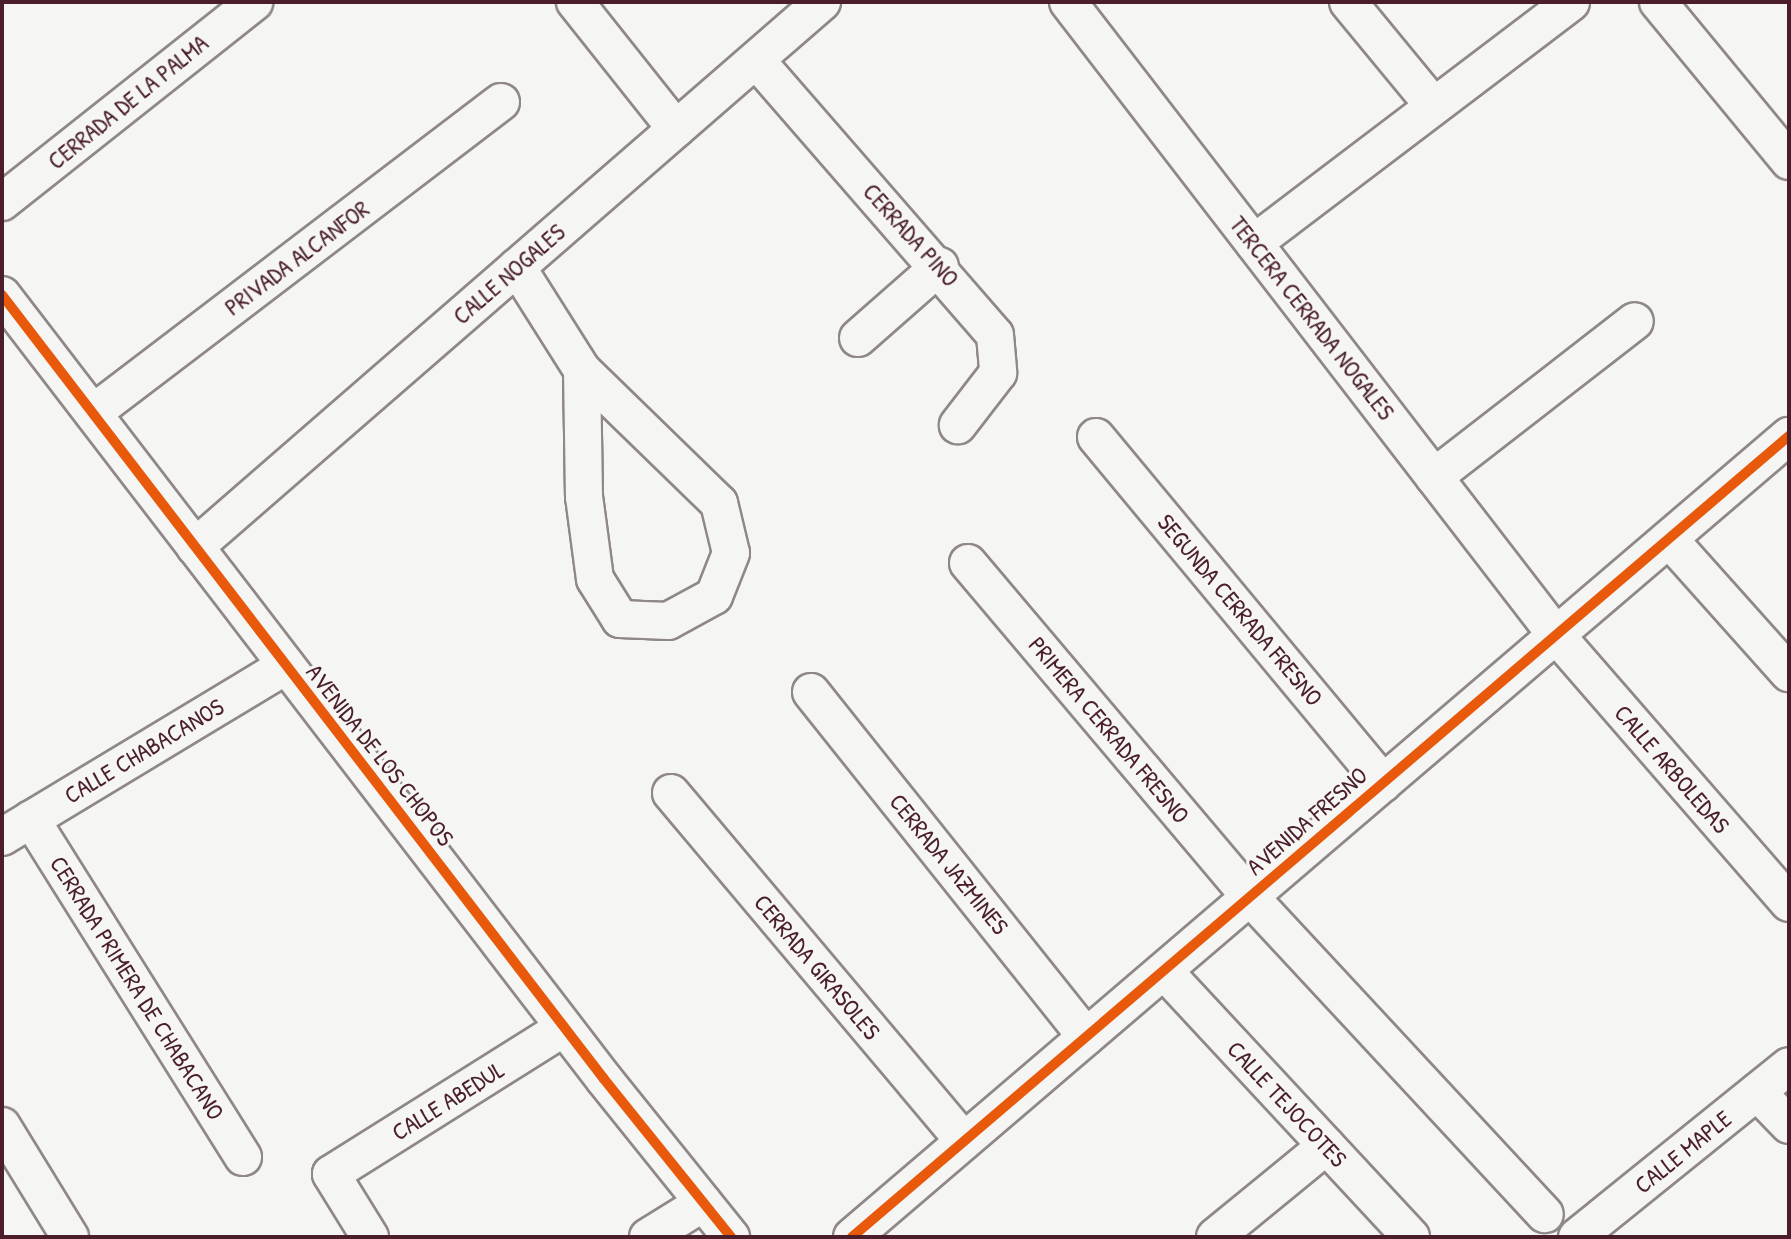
<!DOCTYPE html>
<html>
<head>
<meta charset="utf-8">
<style>
  body { margin:0 }
  #map { position:relative; width:1791px; height:1239px; overflow:hidden; background:#f5f5f3; font-family:"Patrick Hand",sans-serif }
  div>[style] { position:absolute }
  [style*='--x'] { left:calc(var(--x)*1px); top:calc(var(--y)*1px); width:calc(var(--w)*1px); rotate:calc(var(--a)*1deg) }
  .roads { filter:drop-shadow(2px 0 #8f8788) drop-shadow(-2px 0 #8f8788) drop-shadow(0 2px #8f8788) drop-shadow(0 -2px #8f8788) }
  .minor>* { height:36px; margin:-18px; padding:0 18px; transform-origin:18px; border-radius:18px; background:#f5f5f3 }
  .cycleway>* { height:10px; margin:-5px; padding:0 5px; transform-origin:5px; border-radius:5px; background:#e8590c }
  span { translate:-50% -50%; white-space:nowrap; text-align:center; line-height:1.15; -webkit-text-stroke:6px #f6f6f2; paint-order:stroke }
  .street-label { font-size:24px; color:#4a1f2b }
  .frame { position:absolute; inset:0; border:4px solid #4a1f2b; pointer-events:none }
</style>
</head>
<body>
<div id="map">
  <div class="roads">
    <div class="minor">
      <i style="--x:575;--y:2;--w:162;--a:51.5"></i>
      <i style="--x:1068;--y:2;--w:799;--a:52.37"></i>
      <i style="--x:1556;--y:635;--w:355;--a:49"></i>
      <i style="--x:1348;--y:2;--w:132;--a:50.5"></i>
      <i style="--x:1658;--y:2;--w:206;--a:50.5"></i>
      <i style="--x:756;--y:60;--w:364;--a:49"></i>
      <i style="--x:995;--y:335;--w:38;--a:85"></i>
      <i style="--x:998;--y:373;--w:66;--a:127.6"></i>
      <i style="--x:2;--y:202;--w:322;--a:-38.4"></i>
      <i style="--x:1254;--y:243;--w:398;--a:-37.2"></i>
      <i style="--x:517;--y:267;--w:122;--a:57.7"></i>
      <i style="--x:582;--y:370;--w:191;--a:44.2"></i>
      <i style="--x:719;--y:503;--w:51;--a:76.5"></i>
      <i style="--x:731;--y:553;--w:46;--a:111.6"></i>
      <i style="--x:714;--y:596;--w:52;--a:151.5"></i>
      <i style="--x:668;--y:621;--w:48;--a:-177.6"></i>
      <i style="--x:620;--y:619;--w:47;--a:-122"></i>
      <i style="--x:595;--y:579;--w:83;--a:-97.6"></i>
      <i style="--x:584;--y:497;--w:127;--a:-90.9"></i>
      <i style="--x:2;--y:295;--w:988;--a:52.48"></i>
      <i style="--x:604;--y:1079;--w:203;--a:51.2"></i>
      <i style="--x:858;--y:338;--w:109;--a:-41.3"></i>
      <i style="--x:93;--y:413;--w:513;--a:-37.32"></i>
      <i style="--x:1096;--y:437;--w:450;--a:50.3"></i>
      <i style="--x:1434;--y:477;--w:254;--a:-37.8"></i>
      <i style="--x:1669;--y:539;--w:180;--a:48.2"></i>
      <i style="--x:195;--y:547;--w:831;--a:-41"></i>
      <i style="--x:968;--y:563;--w:437;--a:49.8"></i>
      <i style="--x:1250;--y:897;--w:433;--a:47.1"></i>
      <i style="--x:811;--y:692;--w:441;--a:51.4"></i>
      <i style="--x:671;--y:793;--w:455;--a:49.9"></i>
      <i style="--x:31;--y:819;--w:399;--a:57.9"></i>
      <i style="--x:2;--y:837;--w:332;--a:-31.1"></i>
      <i style="--x:1164;--y:971;--w:363;--a:47.1"></i>
      <i style="--x:1757;--y:1092;--w:46;--a:45.9"></i>
      <i style="--x:2;--y:1126;--w:130;--a:58.5"></i>
      <i style="--x:370;--y:1237;--w:74;--a:-121.8"></i>
      <i style="--x:331;--y:1174;--w:275;--a:-32.1"></i>
      <i style="--x:648;--y:1237;--w:65;--a:-31.7"></i>
      <i style="--x:852;--y:1237;--w:1233;--a:-40.53"></i>
      <i style="--x:1215;--y:1237;--w:144;--a:-39.3"></i>
      <i style="--x:1577;--y:1237;--w:272;--a:-38.9"></i>
    </div>
  </div>
  <div class="cycleway">
    <i style="--x:2;--y:295;--w:988;--a:52.48"></i>
    <i style="--x:604;--y:1079;--w:203;--a:51.2"></i>
    <i style="--x:852;--y:1237;--w:1233;--a:-40.53"></i>
  </div>
  <div class="street-label">
    <span style="left:128px;top:102px;rotate:-39deg">CERRADA DE LA PALMA</span>
    <span style="left:911px;top:235px;rotate:48deg">CERRADA PINO</span>
    <span style="left:297px;top:258px;rotate:-37deg">PRIVADA ALCANFOR</span>
    <span style="left:509px;top:274px;rotate:-41deg">CALLE NOGALES</span>
    <span style="left:1312px;top:318px;rotate:52deg">TERCERA CERRADA NOGALES</span>
    <span style="left:1240px;top:610px;rotate:50deg">SEGUNDA CERRADA FRESNO</span>
    <span style="left:1109px;top:730px;rotate:50deg">PRIMERA CERRADA FRESNO</span>
    <span style="left:144px;top:751px;rotate:-31deg">CALLE CHABACANOS</span>
    <span style="left:380px;top:755px;rotate:52deg">AVENIDA DE LOS CHOPOS</span>
    <span style="left:1672px;top:769px;rotate:49deg">CALLE ARBOLEDAS</span>
    <span style="left:1307px;top:821px;rotate:-41deg">AVENIDA FRESNO</span>
    <span style="left:949px;top:864px;rotate:51deg">CERRADA JAZMINES</span>
    <span style="left:817px;top:967px;rotate:50deg">CERRADA GIRASOLES</span>
    <span style="left:137px;top:988px;rotate:58deg">CERRADA PRIMERA DE CHABACANO</span>
    <span style="left:448px;top:1101px;rotate:-32deg">CALLE ABEDUL</span>
    <span style="left:1287px;top:1104px;rotate:47deg">CALLE TEJOCOTES</span>
    <span style="left:1683px;top:1152px;rotate:-39deg">CALLE MAPLE</span>
  </div>
  <div class="frame"></div>
</div>
</body>
</html>
